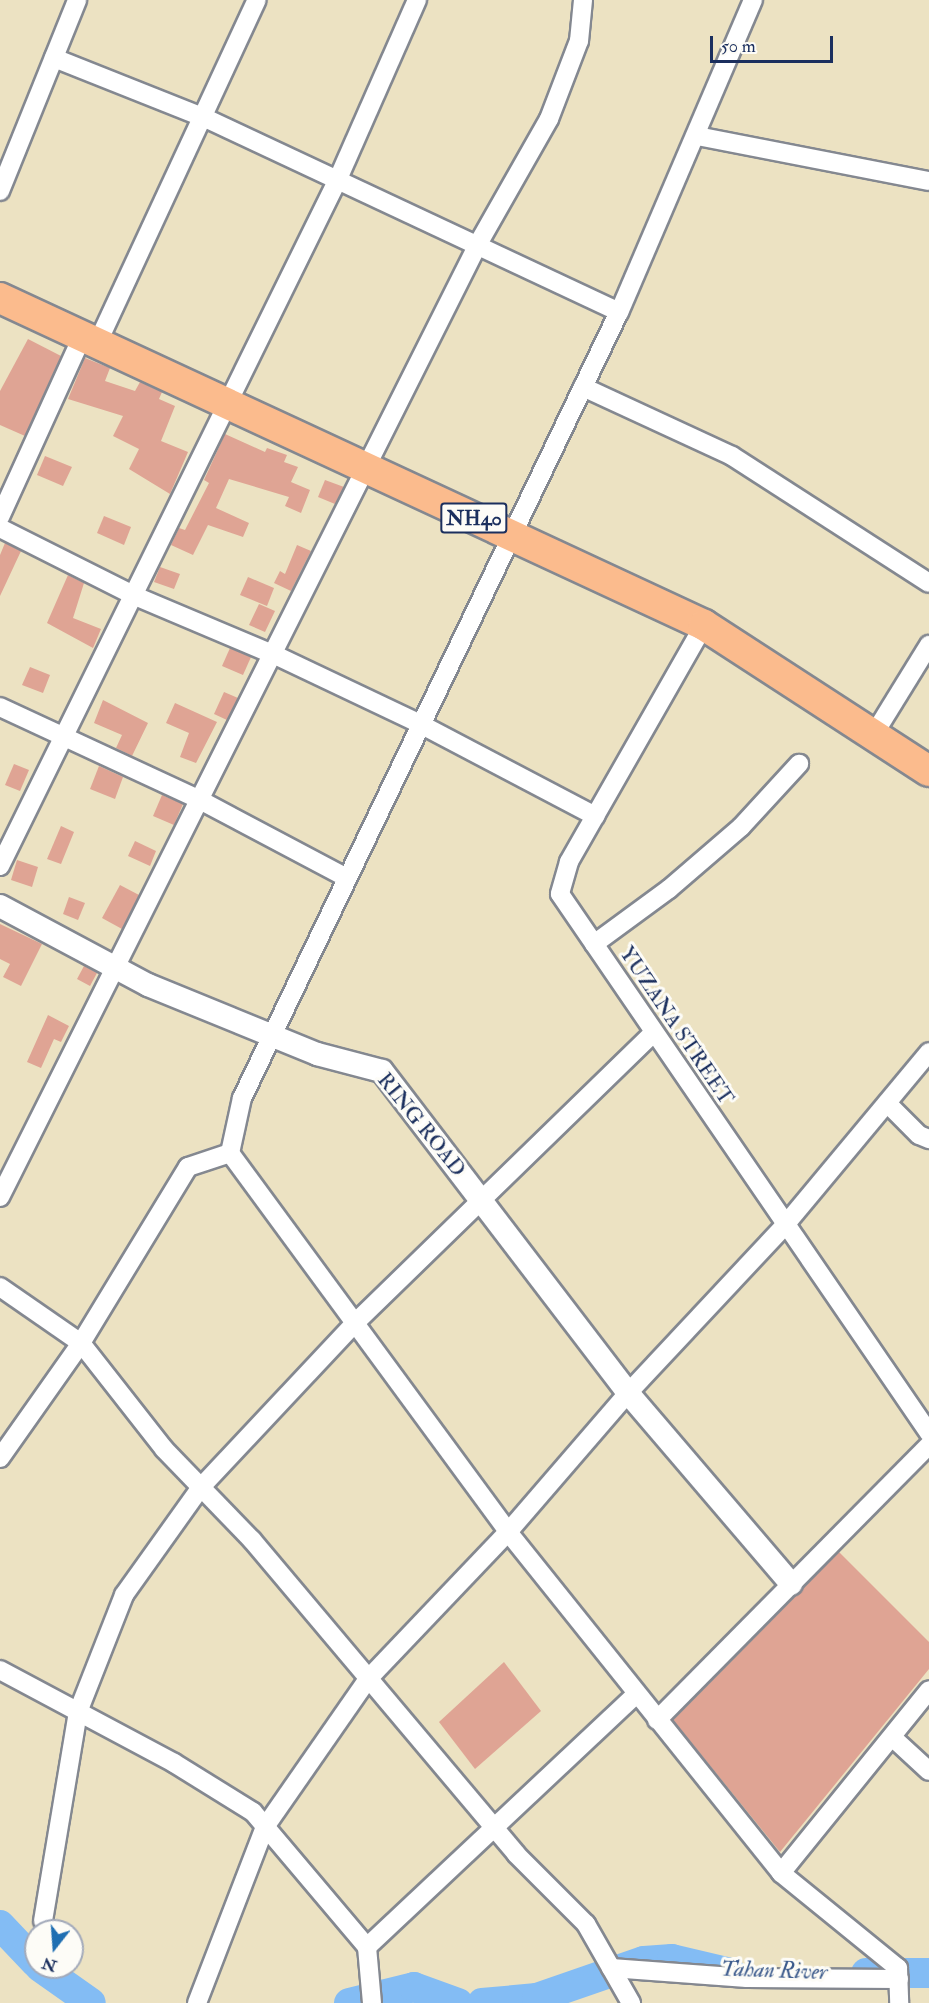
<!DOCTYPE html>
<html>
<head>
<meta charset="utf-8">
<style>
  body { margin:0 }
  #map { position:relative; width:929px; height:2003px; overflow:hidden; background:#ece2c2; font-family:"IM FELL Double Pica",serif }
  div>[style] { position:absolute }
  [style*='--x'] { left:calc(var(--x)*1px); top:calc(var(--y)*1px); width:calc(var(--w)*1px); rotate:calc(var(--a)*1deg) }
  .river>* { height:30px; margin:-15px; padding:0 15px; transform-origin:15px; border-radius:15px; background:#83bcf4 }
  .building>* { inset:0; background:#dfa494 }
  .roads { filter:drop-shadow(2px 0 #848890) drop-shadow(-2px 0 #848890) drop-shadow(0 2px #848890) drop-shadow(0 -2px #848890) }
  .minor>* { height:18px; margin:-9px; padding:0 9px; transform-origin:9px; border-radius:9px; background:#fff }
  .tertiary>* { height:22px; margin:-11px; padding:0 11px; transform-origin:11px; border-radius:11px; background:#fff }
  .trunk>* { height:30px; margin:-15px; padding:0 15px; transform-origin:15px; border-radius:15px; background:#fbbb8d }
  span { translate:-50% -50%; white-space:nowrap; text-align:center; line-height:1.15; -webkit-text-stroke:6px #fdfcf7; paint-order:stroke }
  .shield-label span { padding:2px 4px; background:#fdfcf7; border:2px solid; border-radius:4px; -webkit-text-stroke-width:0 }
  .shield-label { font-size:20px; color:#1b2f5e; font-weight:700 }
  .street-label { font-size:21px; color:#1b2f5e }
  .water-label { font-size:22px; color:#3a598b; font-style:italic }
  .north { position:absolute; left:24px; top:1919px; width:60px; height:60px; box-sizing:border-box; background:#fdfcf7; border:2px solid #a3aaba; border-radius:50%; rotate:197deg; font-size:16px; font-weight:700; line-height:24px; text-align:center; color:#1b2f5e }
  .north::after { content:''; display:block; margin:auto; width:21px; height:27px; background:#1f6fb2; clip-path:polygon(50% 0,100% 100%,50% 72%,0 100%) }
  .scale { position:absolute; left:710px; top:36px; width:123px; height:27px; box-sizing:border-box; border:3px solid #1b2f5e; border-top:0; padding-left:8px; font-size:18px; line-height:21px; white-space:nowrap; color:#1b2f5e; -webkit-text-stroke:4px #fdfcf7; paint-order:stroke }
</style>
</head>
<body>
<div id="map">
  <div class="river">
    <i style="--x:0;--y:1925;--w:52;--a:46.5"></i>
    <i style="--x:40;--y:1967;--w:62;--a:35.2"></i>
    <i style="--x:866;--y:1973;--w:63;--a:0"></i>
    <i style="--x:349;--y:2003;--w:67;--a:-13.8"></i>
    <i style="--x:414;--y:1987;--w:47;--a:20"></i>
    <i style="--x:482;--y:2003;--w:55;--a:-5.2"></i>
    <i style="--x:537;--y:1998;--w:113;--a:-19.1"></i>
    <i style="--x:644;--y:1961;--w:28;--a:-4"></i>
    <i style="--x:672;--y:1959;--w:61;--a:13.3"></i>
  </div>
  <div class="building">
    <i style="clip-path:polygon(28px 339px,61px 356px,25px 436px,0 425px,0 391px)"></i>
    <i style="clip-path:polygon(85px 358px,110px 368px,105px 381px,135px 391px,140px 382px,162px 392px,159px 399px,175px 406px,161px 441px,188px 452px,170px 494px,129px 469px,139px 449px,113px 436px,123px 416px,68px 399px)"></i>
    <i style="clip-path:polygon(225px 434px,265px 452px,267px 448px,287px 455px,284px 462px,298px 467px,291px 482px,310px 490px,301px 513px,285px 506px,289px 497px,229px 479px,216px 508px,249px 523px,243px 537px,208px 525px,193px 555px,171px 545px,179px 528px,185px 530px,209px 483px,204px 480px)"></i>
    <i style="clip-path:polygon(45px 456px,72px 467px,63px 486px,37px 475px)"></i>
    <i style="clip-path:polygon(325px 480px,344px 487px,335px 504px,318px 497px)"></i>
    <i style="clip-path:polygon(104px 516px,131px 527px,124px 545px,97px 533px)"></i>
    <i style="clip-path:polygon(5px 543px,21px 551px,0 596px,0 555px)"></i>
    <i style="clip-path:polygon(297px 545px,311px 551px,291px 591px,274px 583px,280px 571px,285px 574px)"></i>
    <i style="clip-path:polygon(160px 567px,180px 574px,174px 589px,154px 582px)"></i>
    <i style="clip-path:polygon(68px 575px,84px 583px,73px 618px,101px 629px,93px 648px,47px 623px)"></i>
    <i style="clip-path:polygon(248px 577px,274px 588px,267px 606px,240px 595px)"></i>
    <i style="clip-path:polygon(259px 604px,275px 611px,265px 632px,249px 625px)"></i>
    <i style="clip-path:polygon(230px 648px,251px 657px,243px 675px,222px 666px)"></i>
    <i style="clip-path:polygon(30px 667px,50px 675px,43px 693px,22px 685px)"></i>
    <i style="clip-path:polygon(224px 692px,238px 698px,227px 720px,214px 714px)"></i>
    <i style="clip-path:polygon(103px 700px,148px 723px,132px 756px,116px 748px,122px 735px,94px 723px)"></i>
    <i style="clip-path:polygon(175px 703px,217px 722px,196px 763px,180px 757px,189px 733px,166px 723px)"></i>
    <i style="clip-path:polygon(14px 764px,29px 770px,20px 791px,5px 785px)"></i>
    <i style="clip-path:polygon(99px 766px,123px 777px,115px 799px,90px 789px)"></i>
    <i style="clip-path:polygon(162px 795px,183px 804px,174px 825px,153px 816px)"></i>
    <i style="clip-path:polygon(61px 826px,74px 832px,61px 864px,47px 859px)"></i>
    <i style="clip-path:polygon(135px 841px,156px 851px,150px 866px,128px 856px)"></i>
    <i style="clip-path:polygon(17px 860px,38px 867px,32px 887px,11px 880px)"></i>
    <i style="clip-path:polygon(120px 885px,139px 895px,122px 929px,102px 918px)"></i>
    <i style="clip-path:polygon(69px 897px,85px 903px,78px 920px,63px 914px)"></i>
    <i style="clip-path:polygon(0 924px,42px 944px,21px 986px,3px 977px,10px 964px,0 959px)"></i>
    <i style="clip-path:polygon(84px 966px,97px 973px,90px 986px,77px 979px)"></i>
    <i style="clip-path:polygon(48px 1015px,69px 1026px,61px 1042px,54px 1039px,41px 1068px,27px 1062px)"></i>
    <i style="clip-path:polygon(839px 1552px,929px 1642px,929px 1669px,780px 1852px,673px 1720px)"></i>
    <i style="clip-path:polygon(504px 1662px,541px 1711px,475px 1769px,439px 1722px)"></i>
  </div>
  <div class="roads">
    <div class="minor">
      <i style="--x:753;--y:0;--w:340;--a:113.2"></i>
      <i style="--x:619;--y:312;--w:872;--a:115.62"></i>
      <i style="--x:242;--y:1098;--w:56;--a:102.3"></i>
      <i style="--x:230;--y:1153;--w:470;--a:53.7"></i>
      <i style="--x:508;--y:1532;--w:437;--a:51.3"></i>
      <i style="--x:781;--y:1873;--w:151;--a:39.1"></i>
      <i style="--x:898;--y:1968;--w:35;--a:88"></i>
      <i style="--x:54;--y:58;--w:162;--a:21.7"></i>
      <i style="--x:205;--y:118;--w:457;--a:25.1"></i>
      <i style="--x:697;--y:136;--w:236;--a:11"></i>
      <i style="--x:0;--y:191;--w:206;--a:-68"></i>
      <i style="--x:97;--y:344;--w:379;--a:-65.1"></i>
      <i style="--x:583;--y:387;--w:164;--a:24.8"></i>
      <i style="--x:732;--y:456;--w:234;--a:32.8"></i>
      <i style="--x:0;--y:517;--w:198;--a:-65.5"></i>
      <i style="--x:0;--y:528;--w:151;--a:26.7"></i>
      <i style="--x:135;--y:596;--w:152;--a:22.9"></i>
      <i style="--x:275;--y:655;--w:161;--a:25.4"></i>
      <i style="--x:420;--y:724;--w:198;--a:27.7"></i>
      <i style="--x:704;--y:625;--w:273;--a:119.7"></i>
      <i style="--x:569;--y:862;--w:33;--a:106"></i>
      <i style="--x:560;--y:894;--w:653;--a:55.6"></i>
      <i style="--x:0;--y:707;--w:218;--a:24.9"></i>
      <i style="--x:198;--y:799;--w:169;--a:27.9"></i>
      <i style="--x:874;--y:734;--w:105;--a:-58.3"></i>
      <i style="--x:0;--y:866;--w:766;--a:-63.8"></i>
      <i style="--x:338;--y:179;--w:196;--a:-66.2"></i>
      <i style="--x:594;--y:944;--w:93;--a:-36.3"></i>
      <i style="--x:669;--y:889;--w:95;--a:-40.7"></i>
      <i style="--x:741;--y:827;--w:86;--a:-47.4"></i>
      <i style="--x:887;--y:1103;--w:45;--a:45"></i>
      <i style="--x:919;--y:1135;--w:11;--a:22"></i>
      <i style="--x:0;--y:1197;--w:1066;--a:-63.36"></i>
      <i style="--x:478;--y:244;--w:144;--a:-60.4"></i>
      <i style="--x:549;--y:119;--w:84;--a:-69"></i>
      <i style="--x:579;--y:41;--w:41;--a:-84.4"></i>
      <i style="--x:0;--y:1287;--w:98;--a:34.7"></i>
      <i style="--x:81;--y:1343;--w:135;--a:51.9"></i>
      <i style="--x:164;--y:1449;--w:127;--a:46"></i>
      <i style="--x:252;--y:1540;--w:410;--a:49.9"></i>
      <i style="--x:516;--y:1854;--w:99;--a:45"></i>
      <i style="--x:586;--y:1924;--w:91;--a:60.3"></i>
      <i style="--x:0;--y:1458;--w:141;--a:-54.8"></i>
      <i style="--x:81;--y:1343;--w:206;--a:-58.7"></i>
      <i style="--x:188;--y:1167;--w:44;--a:-18.4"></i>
      <i style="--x:0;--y:1670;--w:197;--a:28.1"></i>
      <i style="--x:174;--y:1763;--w:93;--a:31.8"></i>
      <i style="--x:253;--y:1812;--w:177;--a:49.8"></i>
      <i style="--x:367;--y:1947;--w:56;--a:84.9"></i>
      <i style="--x:657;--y:1720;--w:387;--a:-45.3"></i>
      <i style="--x:892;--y:1737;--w:50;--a:42.6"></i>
      <i style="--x:781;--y:1873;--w:235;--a:-51"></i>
      <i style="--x:43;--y:1921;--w:212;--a:-80.5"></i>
      <i style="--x:78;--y:1712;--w:126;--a:-68.5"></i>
      <i style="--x:124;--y:1595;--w:133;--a:-54.5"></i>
      <i style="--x:201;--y:1487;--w:225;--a:-46.8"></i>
      <i style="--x:355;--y:1323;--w:416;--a:-44.2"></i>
      <i style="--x:367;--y:1947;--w:369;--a:-43.2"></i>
      <i style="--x:611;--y:1968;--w:136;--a:4.2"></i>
      <i style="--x:747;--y:1978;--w:152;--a:0.4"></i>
      <i style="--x:197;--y:2003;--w:189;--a:-68.9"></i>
      <i style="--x:265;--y:1827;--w:180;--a:-55.2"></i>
      <i style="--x:368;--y:1679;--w:203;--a:-46.4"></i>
      <i style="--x:508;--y:1532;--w:184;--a:-49.2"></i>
      <i style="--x:628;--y:1393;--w:230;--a:-46.9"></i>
      <i style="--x:785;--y:1225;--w:225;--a:-50.2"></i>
    </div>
    <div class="tertiary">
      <i style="--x:0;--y:906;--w:168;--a:28.1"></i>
      <i style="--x:148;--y:985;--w:183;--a:22.2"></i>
      <i style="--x:317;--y:1054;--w:67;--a:14.7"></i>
      <i style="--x:382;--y:1071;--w:405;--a:52.6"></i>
      <i style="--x:628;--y:1393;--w:251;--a:49.5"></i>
    </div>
    <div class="trunk">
      <i style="--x:0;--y:298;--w:776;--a:24.91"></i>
      <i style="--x:704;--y:625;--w:268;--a:33"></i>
    </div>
  </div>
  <div class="shield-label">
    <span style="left:474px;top:518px">NH40</span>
  </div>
  <div class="street-label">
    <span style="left:676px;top:1026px;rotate:56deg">YUZANA STREET</span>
    <span style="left:421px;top:1125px;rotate:51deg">RING ROAD</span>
  </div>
  <div class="water-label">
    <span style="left:774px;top:1971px;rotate:2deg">Tahan River</span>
  </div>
  <div class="north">N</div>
  <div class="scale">50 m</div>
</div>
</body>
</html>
